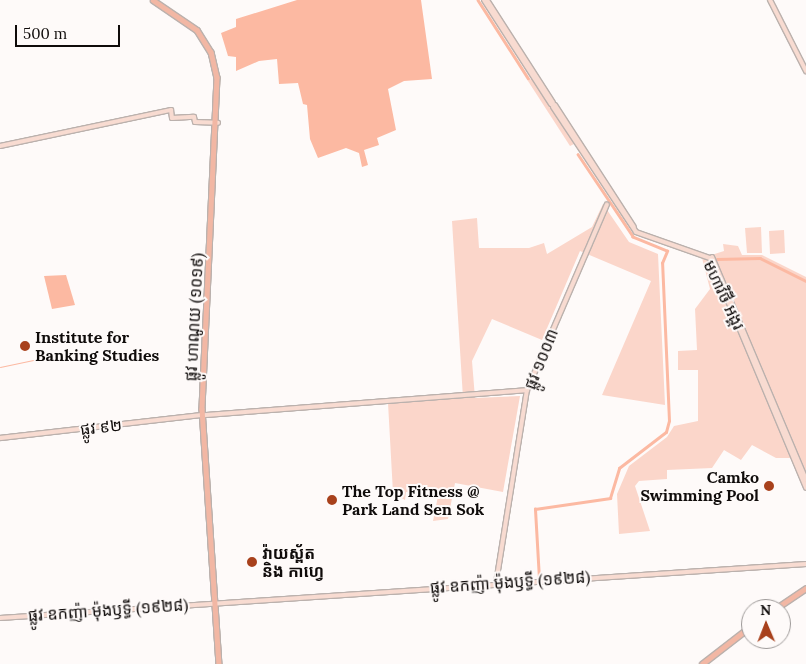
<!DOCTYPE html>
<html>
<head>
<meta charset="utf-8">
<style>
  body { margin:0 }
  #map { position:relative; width:806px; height:664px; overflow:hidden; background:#fefaf9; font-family:Lora,"Noto Sans Khmer",serif }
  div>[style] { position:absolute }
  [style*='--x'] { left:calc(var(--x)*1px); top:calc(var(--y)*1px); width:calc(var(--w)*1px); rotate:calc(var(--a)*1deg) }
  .green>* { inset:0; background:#fbd6ca }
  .water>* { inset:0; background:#fcb9a2 }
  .stream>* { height:1px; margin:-0.5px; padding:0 0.5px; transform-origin:0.5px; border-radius:0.5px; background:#fcb9a2 }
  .canal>* { height:2.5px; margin:-1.25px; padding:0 1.25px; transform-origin:1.25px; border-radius:1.25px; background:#fcb9a2 }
  .roads { filter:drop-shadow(1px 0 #bbb1ad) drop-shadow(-1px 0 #bbb1ad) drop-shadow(0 1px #bbb1ad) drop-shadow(0 -1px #bbb1ad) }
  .secondary>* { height:4px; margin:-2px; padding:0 2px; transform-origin:2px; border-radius:2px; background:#f8dbd1 }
  .primary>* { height:4.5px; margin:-2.25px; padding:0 2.25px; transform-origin:2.25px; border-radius:2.25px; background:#f2b7a4 }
  .dots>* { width:14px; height:14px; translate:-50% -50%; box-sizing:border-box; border:2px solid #fefaf9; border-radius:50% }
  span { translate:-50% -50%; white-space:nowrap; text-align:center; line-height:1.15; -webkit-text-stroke:4px #fefaf9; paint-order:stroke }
  .street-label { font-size:16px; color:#0f0b0a }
  .poi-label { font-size:16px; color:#0f0b0a; font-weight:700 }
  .left { translate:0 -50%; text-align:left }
  .right { translate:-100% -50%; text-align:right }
  .north { position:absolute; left:741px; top:599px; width:50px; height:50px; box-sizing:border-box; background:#fefaf9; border:1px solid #9e9a99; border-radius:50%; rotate:359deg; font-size:14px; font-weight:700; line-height:20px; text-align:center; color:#0f0b0a }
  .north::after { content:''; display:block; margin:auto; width:18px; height:22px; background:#a8411c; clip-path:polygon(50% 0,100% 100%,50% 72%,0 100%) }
  .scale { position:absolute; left:15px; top:25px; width:105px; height:22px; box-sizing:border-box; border:2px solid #0f0b0a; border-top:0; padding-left:6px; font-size:15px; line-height:18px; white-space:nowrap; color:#0f0b0a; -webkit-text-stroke:4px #fefaf9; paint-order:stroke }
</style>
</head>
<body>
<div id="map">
  <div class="green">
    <i style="clip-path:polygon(532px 78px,574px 144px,570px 146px,528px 81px)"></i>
    <i style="clip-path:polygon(603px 204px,629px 242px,658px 254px,665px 405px,602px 395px,651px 281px,580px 251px,542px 340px,492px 319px,472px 361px,475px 398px,520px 396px,503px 492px,455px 483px,448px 519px,433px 521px,438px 496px,406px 492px,405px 500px,393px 493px,388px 403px,463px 398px,452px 221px,477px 218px,479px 248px,529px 248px,544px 243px,547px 254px,592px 227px)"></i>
    <i style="clip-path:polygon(761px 227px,762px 253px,747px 253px,745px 228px)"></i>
    <i style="clip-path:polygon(784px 230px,785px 253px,770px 254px,769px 231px)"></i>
    <i style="clip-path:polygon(723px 244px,738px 246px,742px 255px,762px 255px,806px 277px,806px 472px,800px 458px,776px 458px,752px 445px,741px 460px,724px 450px,712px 468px,667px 470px,667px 479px,639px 481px,635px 486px,650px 531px,619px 534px,617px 494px,629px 466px,667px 437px,674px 426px,698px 421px,698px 370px,678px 370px,678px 351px,697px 350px,695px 309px,710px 289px,702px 258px,724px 251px)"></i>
  </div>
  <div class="water">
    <i style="clip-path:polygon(297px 0,421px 0,432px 79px,404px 81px,388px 89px,396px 130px,377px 138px,379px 145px,364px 150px,368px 165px,362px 167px,359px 153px,346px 148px,318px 158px,310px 139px,307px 105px,303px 104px,298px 83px,279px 84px,277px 59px,259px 61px,236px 71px,236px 57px,228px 56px,221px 33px,236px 27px,236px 19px)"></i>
    <i style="clip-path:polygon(66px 275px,75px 305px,52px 309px,44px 276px)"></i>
  </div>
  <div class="stream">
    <i style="--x:0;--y:367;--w:40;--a:-12"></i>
  </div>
  <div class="canal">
    <i style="--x:478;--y:0;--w:93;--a:57.3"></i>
    <i style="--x:717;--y:259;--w:43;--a:-1.3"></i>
    <i style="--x:760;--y:258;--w:51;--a:26.6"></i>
    <i style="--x:539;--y:579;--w:70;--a:-93.3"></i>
    <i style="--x:535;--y:509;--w:76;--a:-8.3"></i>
    <i style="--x:610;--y:498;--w:31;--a:-73"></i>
    <i style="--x:619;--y:468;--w:59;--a:-37.5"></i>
    <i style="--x:666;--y:432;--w:11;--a:-75"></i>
    <i style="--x:669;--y:421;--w:158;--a:-92.5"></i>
    <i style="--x:662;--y:263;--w:13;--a:-67"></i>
    <i style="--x:667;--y:251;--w:37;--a:-158"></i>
    <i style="--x:633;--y:237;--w:99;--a:-123.9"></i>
  </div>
  <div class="roads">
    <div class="secondary">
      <i style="--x:484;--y:0;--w:124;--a:57.2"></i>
      <i style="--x:487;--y:0;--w:122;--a:57.3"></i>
      <i style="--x:770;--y:0;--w:80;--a:63.1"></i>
      <i style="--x:555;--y:105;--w:145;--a:57.1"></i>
      <i style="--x:553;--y:107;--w:150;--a:56.4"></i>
      <i style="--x:636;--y:232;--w:78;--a:19.4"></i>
      <i style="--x:710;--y:258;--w:249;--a:67.3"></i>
      <i style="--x:0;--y:146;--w:175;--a:-11.9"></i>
      <i style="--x:171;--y:110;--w:8;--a:83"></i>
      <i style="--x:172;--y:118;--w:22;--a:-3"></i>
      <i style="--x:194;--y:117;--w:5;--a:79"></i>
      <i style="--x:195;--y:122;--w:23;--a:2"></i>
      <i style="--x:712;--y:257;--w:242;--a:67.1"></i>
      <i style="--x:205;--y:415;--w:323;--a:-4.4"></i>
      <i style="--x:0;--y:438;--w:203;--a:-6.5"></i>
      <i style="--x:496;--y:583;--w:195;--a:-80.9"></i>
      <i style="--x:527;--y:390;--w:202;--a:-66.7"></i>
      <i style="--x:0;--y:618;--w:808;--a:-3.83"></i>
    </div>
    <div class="primary">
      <i style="--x:153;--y:0;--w:53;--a:34.3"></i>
      <i style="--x:197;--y:30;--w:26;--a:58"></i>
      <i style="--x:211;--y:52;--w:26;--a:77"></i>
      <i style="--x:217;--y:77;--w:332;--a:92.6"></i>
      <i style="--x:202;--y:409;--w:256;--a:86.2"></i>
      <i style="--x:775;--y:609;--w:37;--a:-34"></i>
      <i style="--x:702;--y:664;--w:62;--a:-37.8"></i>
    </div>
  </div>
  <div class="dots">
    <i style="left:25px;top:346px;background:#a8411c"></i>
    <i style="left:769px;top:486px;background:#a8411c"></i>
    <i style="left:332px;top:500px;background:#a8411c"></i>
    <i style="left:252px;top:562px;background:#a8411c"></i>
  </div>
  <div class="street-label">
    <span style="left:724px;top:295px;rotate:65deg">មហាវិថី អង្គរ</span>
    <span style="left:194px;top:317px;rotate:-87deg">ផ្លូវ ហាណូយ (១០១៩)</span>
    <span style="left:541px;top:359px;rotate:-68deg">ផ្លូវ ១០០៣</span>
    <span style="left:101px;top:427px;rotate:-6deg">ផ្លូវ ៩២</span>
    <span style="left:510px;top:582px;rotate:-4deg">ផ្លូវ ឧកញ៉ា ម៉ុងឫទ្ធី (១៩២៨)</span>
    <span style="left:108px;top:610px;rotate:-4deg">ផ្លូវ ឧកញ៉ា ម៉ុងឫទ្ធី (១៩២៨)</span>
  </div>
  <div class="poi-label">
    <span class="left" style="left:35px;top:346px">Institute for<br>Banking Studies</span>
    <span class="right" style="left:759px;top:486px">Camko<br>Swimming Pool</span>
    <span class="left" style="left:342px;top:500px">The Top Fitness @<br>Park Land Sen Sok</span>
    <span class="left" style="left:262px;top:562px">វ៉ាយស្ព័ត<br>និង កាហ្វេ</span>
  </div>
  <div class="north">N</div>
  <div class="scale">500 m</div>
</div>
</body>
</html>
